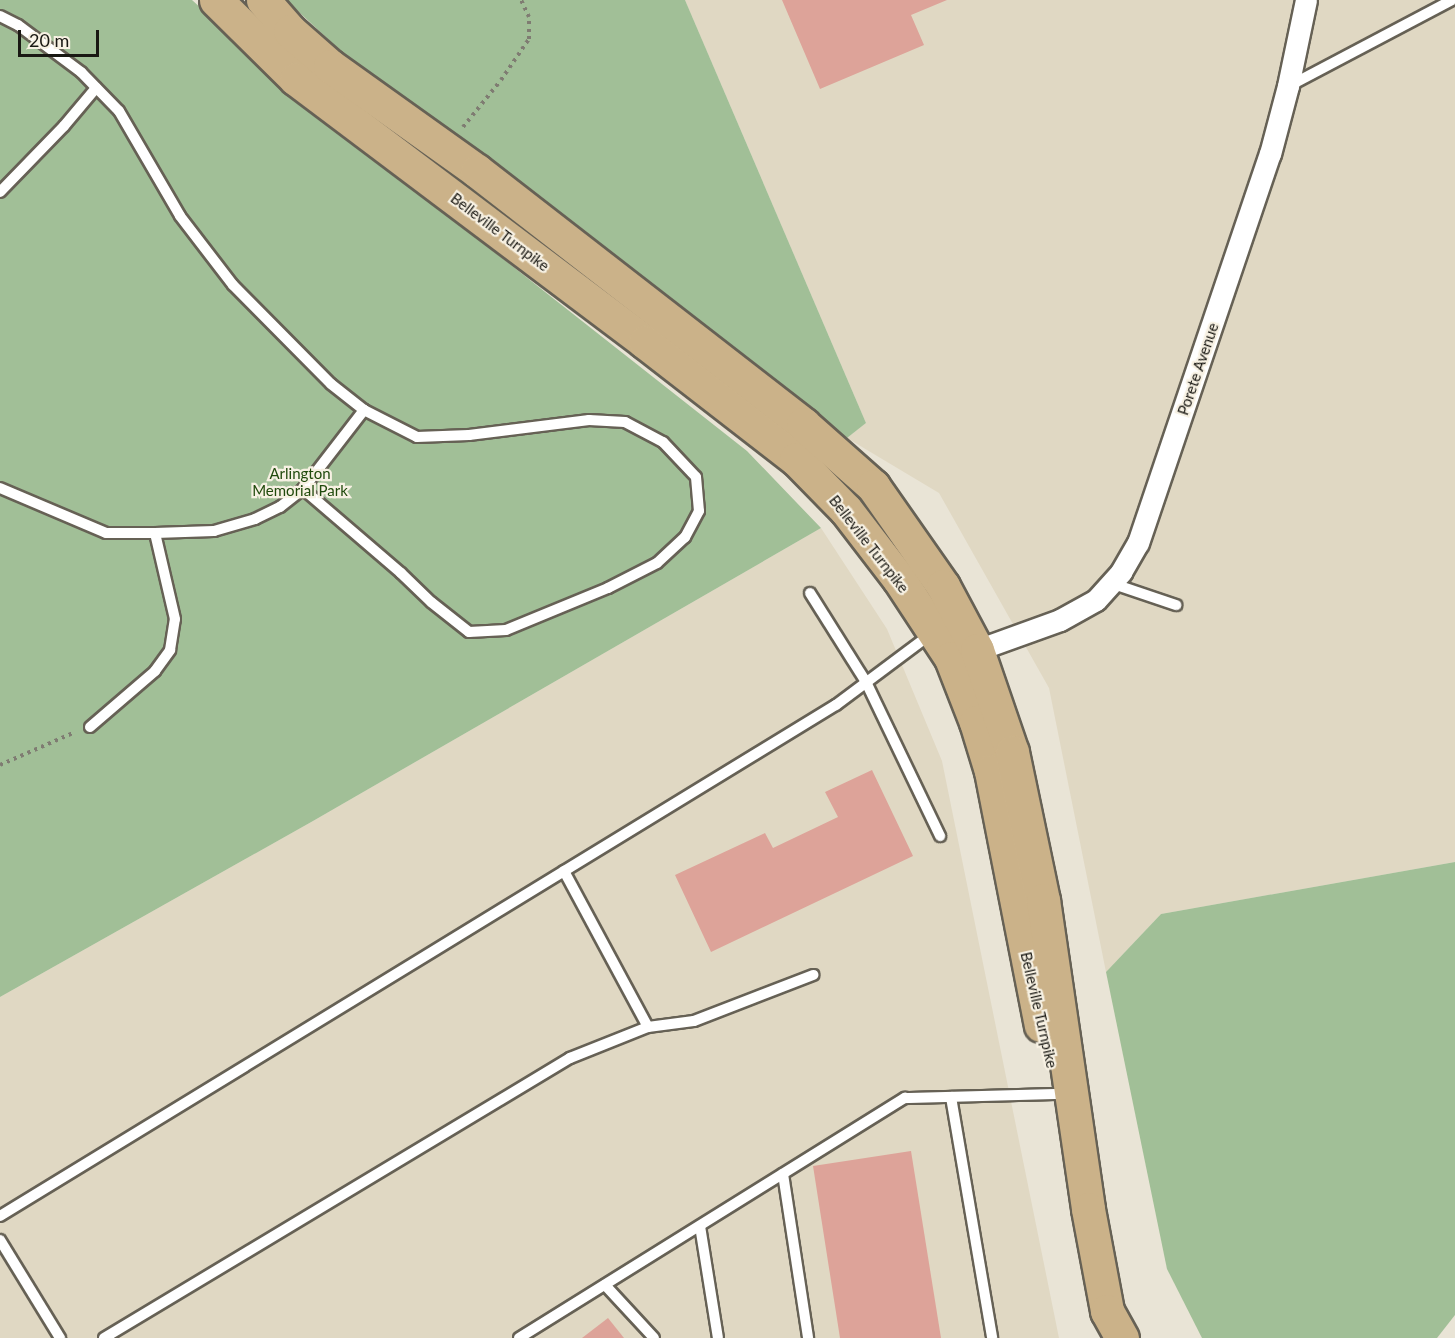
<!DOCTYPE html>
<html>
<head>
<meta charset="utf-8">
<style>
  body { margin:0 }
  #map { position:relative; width:1455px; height:1338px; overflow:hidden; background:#e9e4d6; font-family:Lato,sans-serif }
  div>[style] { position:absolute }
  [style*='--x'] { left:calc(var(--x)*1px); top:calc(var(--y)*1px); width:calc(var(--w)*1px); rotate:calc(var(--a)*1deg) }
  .built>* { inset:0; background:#e0d8c3 }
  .green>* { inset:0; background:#a1bf97 }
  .building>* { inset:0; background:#dda399 }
  .path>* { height:4px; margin-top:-2px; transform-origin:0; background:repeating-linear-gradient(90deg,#7f7c72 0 3px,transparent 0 7.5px) }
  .roads { filter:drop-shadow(2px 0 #666155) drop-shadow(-2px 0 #666155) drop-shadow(0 2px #666155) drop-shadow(0 -2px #666155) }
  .service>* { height:10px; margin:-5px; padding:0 5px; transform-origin:5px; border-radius:5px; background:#fff }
  .minor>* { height:21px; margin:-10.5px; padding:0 10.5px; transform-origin:10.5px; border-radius:10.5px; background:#fff }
  .primary>* { height:33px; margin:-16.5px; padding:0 16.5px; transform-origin:16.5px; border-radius:16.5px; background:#cbb289 }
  span { translate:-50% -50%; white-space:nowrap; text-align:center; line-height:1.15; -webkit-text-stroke:4.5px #f7f1e3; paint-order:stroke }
  .street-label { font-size:15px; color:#191813 }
  .park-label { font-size:15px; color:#204a0c }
  .scale { position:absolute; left:18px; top:30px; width:81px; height:27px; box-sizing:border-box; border:3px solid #191813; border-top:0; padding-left:8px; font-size:18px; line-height:21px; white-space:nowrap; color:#191813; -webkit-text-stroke:4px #f7f1e3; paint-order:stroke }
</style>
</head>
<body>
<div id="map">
  <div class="built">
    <i style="clip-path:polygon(685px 0,1455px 0,1455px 862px,1161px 914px,1106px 972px,1049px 688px,939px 493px,847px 438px,866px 423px)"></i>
    <i style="clip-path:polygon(821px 528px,887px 629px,942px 761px,1059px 1338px,0 1338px,0 997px,313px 821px)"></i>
  </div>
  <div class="green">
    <i style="clip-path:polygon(0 0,192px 0,299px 98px,747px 451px,821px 528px,313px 821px,0 997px)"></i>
    <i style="clip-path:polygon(286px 0,685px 0,866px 423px,847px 438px,343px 53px)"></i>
    <i style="clip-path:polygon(1455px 862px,1455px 1315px,1437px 1338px,1202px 1338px,1167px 1269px,1106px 972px,1161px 914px)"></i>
  </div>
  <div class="building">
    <i style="clip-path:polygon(782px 0,947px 0,911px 15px,924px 45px,820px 89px)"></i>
    <i style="clip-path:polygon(872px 770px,913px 856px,711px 952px,675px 875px,765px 833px,773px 848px,838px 817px,825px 792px)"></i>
    <i style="clip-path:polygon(911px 1151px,941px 1338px,840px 1338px,813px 1166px)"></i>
    <i style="clip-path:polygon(608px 1318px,624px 1338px,582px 1338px)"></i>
  </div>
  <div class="path">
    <i style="--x:463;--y:127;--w:60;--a:-51"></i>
    <i style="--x:501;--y:80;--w:50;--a:-55.7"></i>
    <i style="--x:529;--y:39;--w:22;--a:-90"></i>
    <i style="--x:529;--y:17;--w:19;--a:-115"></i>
    <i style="--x:0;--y:765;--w:80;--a:-23.7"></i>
  </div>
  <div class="roads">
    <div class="service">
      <i style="--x:0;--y:16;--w:20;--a:27"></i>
      <i style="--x:18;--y:25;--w:79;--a:36.7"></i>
      <i style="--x:81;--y:72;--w:54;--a:45.7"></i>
      <i style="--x:119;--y:111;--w:121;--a:59.8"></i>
      <i style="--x:180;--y:216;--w:87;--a:52.5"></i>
      <i style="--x:233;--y:285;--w:139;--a:45.3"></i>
      <i style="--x:331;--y:384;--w:42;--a:38.2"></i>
      <i style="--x:364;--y:410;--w:59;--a:27"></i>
      <i style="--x:417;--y:437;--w:52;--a:-2.2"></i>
      <i style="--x:469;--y:435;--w:121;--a:-7.1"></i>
      <i style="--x:589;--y:420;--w:36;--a:3"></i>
      <i style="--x:625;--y:422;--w:43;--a:27.8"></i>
      <i style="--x:663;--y:442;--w:48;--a:46.7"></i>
      <i style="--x:696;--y:477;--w:34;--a:85"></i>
      <i style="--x:699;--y:511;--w:30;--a:118"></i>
      <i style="--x:685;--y:537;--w:38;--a:137"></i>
      <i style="--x:657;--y:563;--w:55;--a:153"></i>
      <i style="--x:608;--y:588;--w:110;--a:157.6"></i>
      <i style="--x:506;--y:630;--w:37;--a:177"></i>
      <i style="--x:469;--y:632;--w:48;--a:-141.7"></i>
      <i style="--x:431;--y:602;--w:42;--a:-136"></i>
      <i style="--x:401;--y:573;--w:129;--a:-139.4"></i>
      <i style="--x:303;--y:489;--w:100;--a:-52.3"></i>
      <i style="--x:1289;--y:86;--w:184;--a:-27.8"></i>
      <i style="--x:0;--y:192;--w:92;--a:-45.9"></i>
      <i style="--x:64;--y:126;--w:50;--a:-49.9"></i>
      <i style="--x:0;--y:488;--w:115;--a:23"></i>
      <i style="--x:106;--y:533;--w:49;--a:0"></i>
      <i style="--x:1111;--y:583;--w:69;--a:18.7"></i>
      <i style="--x:810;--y:593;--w:105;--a:57.8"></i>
      <i style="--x:866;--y:682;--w:171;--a:64.3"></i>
      <i style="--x:90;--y:727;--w:86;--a:-40.7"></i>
      <i style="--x:155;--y:671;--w:26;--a:-54"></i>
      <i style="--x:170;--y:650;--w:31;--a:-81"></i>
      <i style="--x:175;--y:619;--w:88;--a:-103.1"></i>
      <i style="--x:155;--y:533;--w:59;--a:-1.9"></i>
      <i style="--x:214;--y:531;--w:43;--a:-16.3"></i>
      <i style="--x:255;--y:519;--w:28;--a:-26"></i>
      <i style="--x:280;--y:507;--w:29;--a:-38"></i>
      <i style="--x:564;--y:871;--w:177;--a:61.7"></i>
      <i style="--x:951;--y:1097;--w:244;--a:80.3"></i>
      <i style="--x:783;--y:1174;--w:166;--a:81.3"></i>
      <i style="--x:0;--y:1216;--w:980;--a:-31.44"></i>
      <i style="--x:836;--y:705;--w:119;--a:-36.8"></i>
      <i style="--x:700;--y:1226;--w:113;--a:80.9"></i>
      <i style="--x:0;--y:1240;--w:115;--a:58.5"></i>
      <i style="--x:605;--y:1285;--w:72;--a:47.2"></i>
      <i style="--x:104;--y:1338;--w:544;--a:-31"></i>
      <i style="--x:570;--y:1058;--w:84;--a:-21.7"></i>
      <i style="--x:648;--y:1027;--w:46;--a:-7.4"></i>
      <i style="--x:694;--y:1021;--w:128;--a:-21.1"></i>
      <i style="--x:519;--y:1338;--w:455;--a:-31.9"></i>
      <i style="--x:905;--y:1098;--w:154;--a:-1.5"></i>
    </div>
    <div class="minor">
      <i style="--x:977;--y:650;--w:88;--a:-19.9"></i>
      <i style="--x:1060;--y:620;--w:41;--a:-29.1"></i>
      <i style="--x:1096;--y:600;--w:38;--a:-48"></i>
      <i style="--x:1121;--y:572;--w:34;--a:-60"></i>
      <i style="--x:1138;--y:543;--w:411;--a:-71.3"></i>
      <i style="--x:1270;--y:154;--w:70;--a:-75.2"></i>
      <i style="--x:1288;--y:86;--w:88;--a:-78.2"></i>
    </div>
    <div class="primary">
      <i style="--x:216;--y:0;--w:112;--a:44.6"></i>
      <i style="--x:296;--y:79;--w:437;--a:37"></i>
      <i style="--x:645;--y:342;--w:191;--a:37.8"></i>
      <i style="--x:796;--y:459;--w:71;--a:45.6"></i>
      <i style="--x:846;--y:510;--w:87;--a:52.5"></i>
      <i style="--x:899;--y:579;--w:95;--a:56.6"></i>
      <i style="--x:951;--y:658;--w:69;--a:68.7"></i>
      <i style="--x:976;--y:722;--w:51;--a:73"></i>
      <i style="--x:991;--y:771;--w:259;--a:78.9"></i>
      <i style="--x:263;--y:0;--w:41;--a:48.9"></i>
      <i style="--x:290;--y:31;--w:53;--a:41.2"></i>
      <i style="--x:330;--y:66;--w:181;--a:35.5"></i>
      <i style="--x:477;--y:171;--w:413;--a:37.8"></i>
      <i style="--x:803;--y:424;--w:94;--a:41.5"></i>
      <i style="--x:873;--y:486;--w:122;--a:55"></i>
      <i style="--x:943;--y:586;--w:72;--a:62"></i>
      <i style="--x:977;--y:650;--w:108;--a:71.1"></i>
      <i style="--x:1012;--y:752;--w:151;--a:78.2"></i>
      <i style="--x:1043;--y:900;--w:312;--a:81.7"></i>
      <i style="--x:1088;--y:1209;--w:104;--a:79.4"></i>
      <i style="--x:1107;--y:1311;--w:31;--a:61"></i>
    </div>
  </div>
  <div class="street-label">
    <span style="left:500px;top:232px;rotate:37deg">Belleville Turnpike</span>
    <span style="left:1198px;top:369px;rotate:-71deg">Porete Avenue</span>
    <span style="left:869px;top:544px;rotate:52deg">Belleville Turnpike</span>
    <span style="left:1039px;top:1010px;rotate:77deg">Belleville Turnpike</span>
  </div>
  <div class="park-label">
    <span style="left:300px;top:482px">Arlington<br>Memorial Park</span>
  </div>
  <div class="scale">20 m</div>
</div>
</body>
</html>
